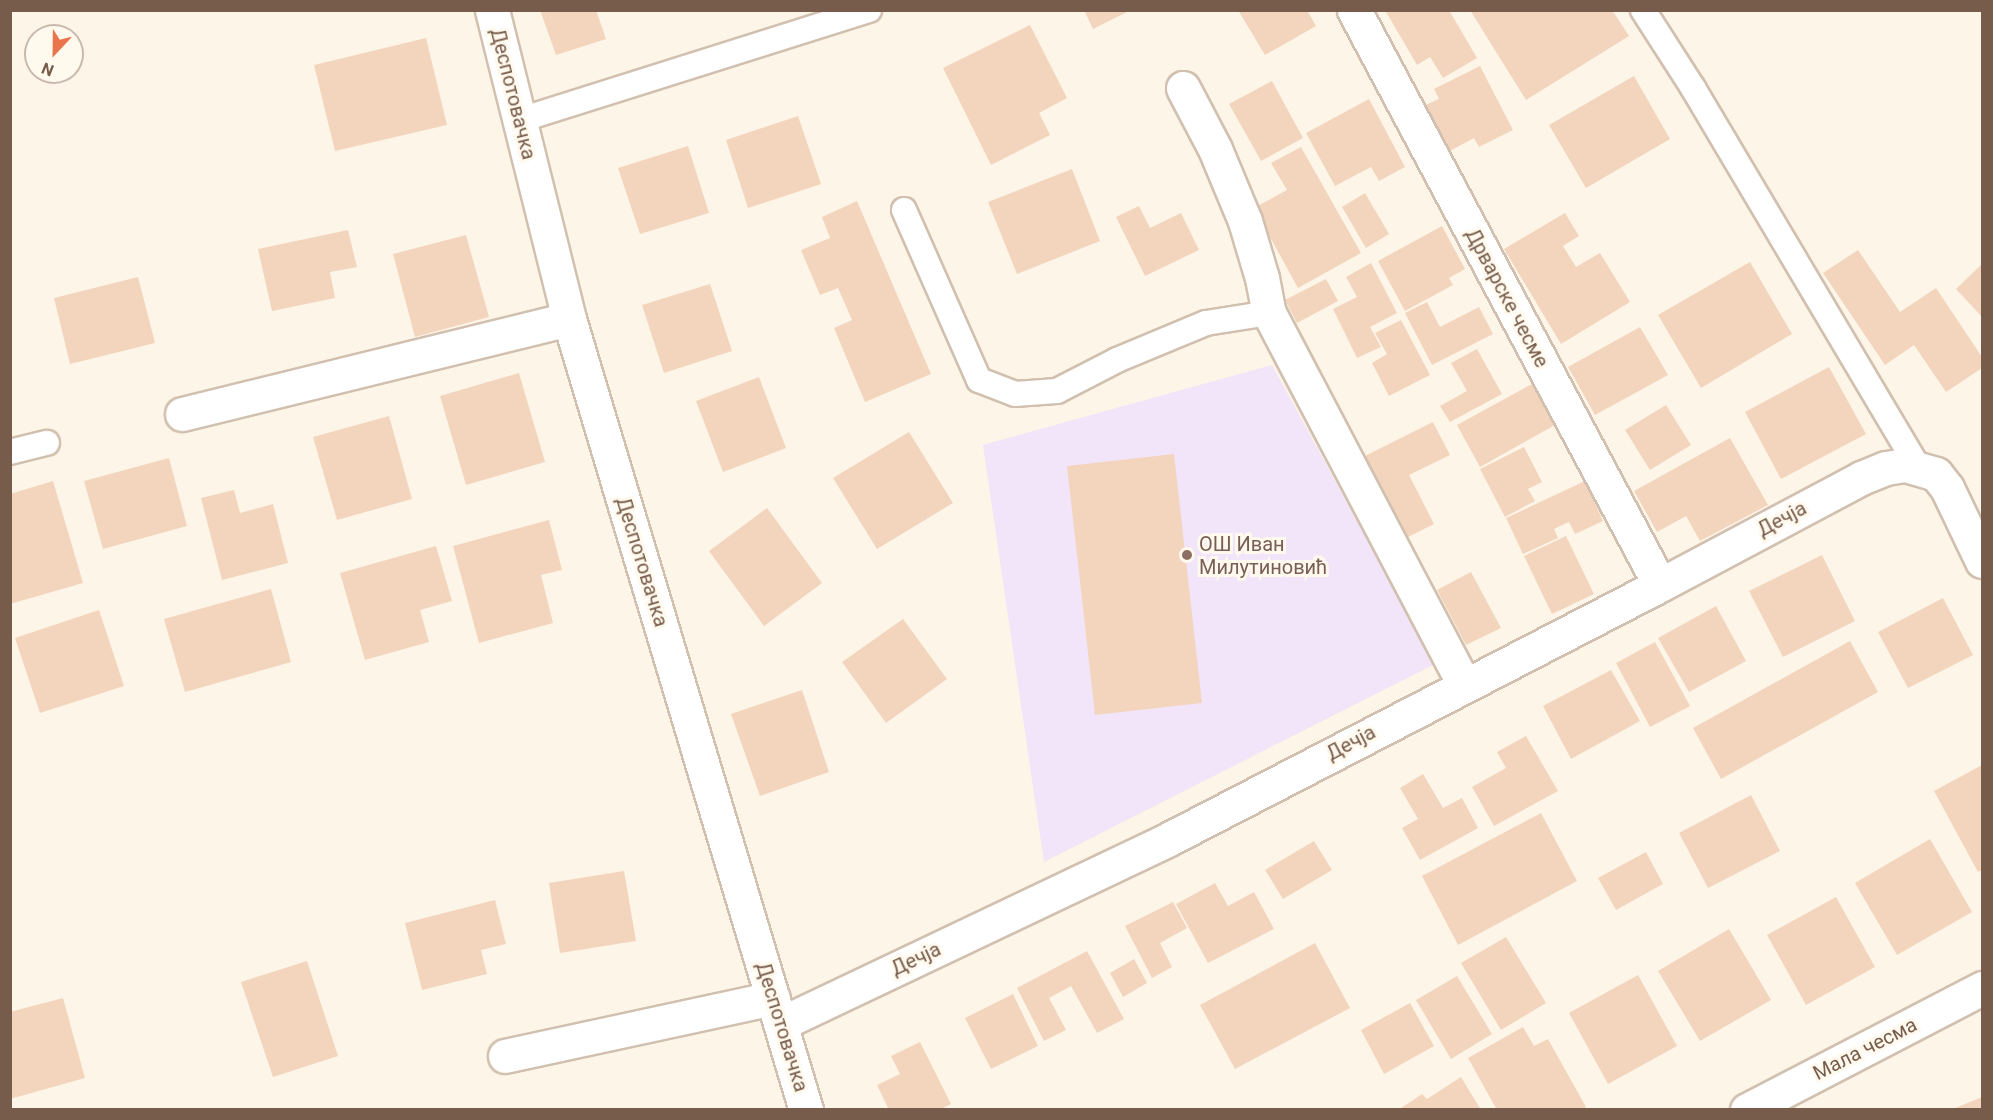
<!DOCTYPE html>
<html>
<head>
<meta charset="utf-8">
<style>
  body { margin:0 }
  #map { position:relative; width:1993px; height:1120px; overflow:hidden; background:#fdf5e7; font-family:Roboto,sans-serif }
  div>[style] { position:absolute }
  [style*='--x'] { left:calc(var(--x)*1px); top:calc(var(--y)*1px); width:calc(var(--w)*1px); rotate:calc(var(--a)*1deg) }
  .education>* { inset:0; background:#f2e4f9 }
  .building>* { inset:0; background:#f3d5be }
  .roads { filter:drop-shadow(2px 0 #d1c0af) drop-shadow(-2px 0 #d1c0af) drop-shadow(0 2px #d1c0af) drop-shadow(0 -2px #d1c0af) }
  .service>* { height:24px; margin:-12px; padding:0 12px; transform-origin:12px; border-radius:12px; background:#fff }
  .minor>* { height:33px; margin:-16.5px; padding:0 16.5px; transform-origin:16.5px; border-radius:16.5px; background:#fff }
  .dots>* { width:16px; height:16px; translate:-50% -50%; box-sizing:border-box; border:3px solid #fff9ee; border-radius:50% }
  span { translate:-50% -50%; white-space:nowrap; text-align:center; line-height:1.15; -webkit-text-stroke:6px #fff9ee; paint-order:stroke }
  .street-label { font-size:20px; color:#775c4b }
  .education-label { font-size:20px; color:#785e54 }
  .left { translate:0 -50%; text-align:left }
  .frame { position:absolute; inset:0; border:12px solid #775c4b; pointer-events:none }
  .north { position:absolute; left:24px; top:24px; width:60px; height:60px; box-sizing:border-box; background:#fff9ee; border:2px solid #c9baad; border-radius:50%; rotate:202deg; font-size:16px; font-weight:700; line-height:24px; text-align:center; color:#775c4b }
  .north::after { content:''; display:block; margin:auto; width:21px; height:27px; background:#e8754b; clip-path:polygon(50% 0,100% 100%,50% 72%,0 100%) }
</style>
</head>
<body>
<div id="map">
  <div class="education">
    <i style="clip-path:polygon(1272px 365px,1435px 664px,1044px 862px,983px 445px)"></i>
  </div>
  <div class="building">
    <i style="clip-path:polygon(540px 10px,596px 10px,606px 39px,556px 55px)"></i>
    <i style="clip-path:polygon(1084px 10px,1131px 10px,1093px 29px)"></i>
    <i style="clip-path:polygon(1238px 10px,1307px 10px,1316px 26px,1265px 55px)"></i>
    <i style="clip-path:polygon(1385px 10px,1449px 10px,1477px 58px,1443px 78px,1430px 57px,1417px 65px)"></i>
    <i style="clip-path:polygon(1470px 10px,1612px 10px,1629px 36px,1526px 100px)"></i>
    <i style="clip-path:polygon(1030px 25px,1067px 98px,1039px 113px,1050px 135px,991px 165px,943px 68px)"></i>
    <i style="clip-path:polygon(426px 38px,447px 125px,335px 151px,314px 65px)"></i>
    <i style="clip-path:polygon(1480px 66px,1513px 130px,1479px 147px,1474px 138px,1444px 154px,1421px 107px,1439px 99px,1434px 89px)"></i>
    <i style="clip-path:polygon(1634px 76px,1670px 139px,1586px 188px,1549px 125px)"></i>
    <i style="clip-path:polygon(1272px 81px,1303px 138px,1261px 161px,1229px 104px)"></i>
    <i style="clip-path:polygon(1369px 99px,1405px 167px,1379px 181px,1371px 167px,1335px 186px,1306px 133px)"></i>
    <i style="clip-path:polygon(798px 116px,821px 184px,748px 208px,726px 140px)"></i>
    <i style="clip-path:polygon(688px 146px,709px 213px,640px 234px,618px 168px)"></i>
    <i style="clip-path:polygon(1301px 147px,1361px 253px,1298px 288px,1254px 208px,1287px 190px,1271px 163px)"></i>
    <i style="clip-path:polygon(1072px 169px,1100px 241px,1017px 274px,988px 202px)"></i>
    <i style="clip-path:polygon(1365px 193px,1389px 234px,1366px 248px,1342px 207px)"></i>
    <i style="clip-path:polygon(857px 201px,931px 374px,865px 402px,834px 328px,852px 320px,838px 288px,820px 295px,801px 250px,830px 238px,822px 217px)"></i>
    <i style="clip-path:polygon(1139px 206px,1150px 228px,1181px 213px,1199px 250px,1145px 276px,1116px 217px)"></i>
    <i style="clip-path:polygon(1565px 213px,1579px 236px,1563px 246px,1576px 267px,1600px 253px,1630px 302px,1561px 344px,1504px 249px)"></i>
    <i style="clip-path:polygon(1442px 226px,1465px 269px,1449px 278px,1453px 285px,1405px 311px,1378px 261px)"></i>
    <i style="clip-path:polygon(348px 230px,357px 267px,330px 272px,335px 298px,272px 311px,258px 249px)"></i>
    <i style="clip-path:polygon(466px 235px,489px 317px,415px 337px,393px 254px)"></i>
    <i style="clip-path:polygon(1858px 250px,1900px 312px,1936px 288px,1982px 357px,1982px 368px,1946px 392px,1914px 345px,1885px 365px,1823px 273px)"></i>
    <i style="clip-path:polygon(1750px 262px,1792px 334px,1701px 388px,1658px 315px)"></i>
    <i style="clip-path:polygon(1371px 263px,1397px 313px,1370px 327px,1381px 347px,1357px 358px,1333px 309px,1357px 297px,1346px 277px)"></i>
    <i style="clip-path:polygon(1982px 264px,1982px 317px,1956px 289px)"></i>
    <i style="clip-path:polygon(138px 277px,155px 343px,70px 364px,54px 298px)"></i>
    <i style="clip-path:polygon(1326px 279px,1338px 301px,1297px 323px,1285px 300px)"></i>
    <i style="clip-path:polygon(710px 284px,732px 351px,664px 373px,642px 305px)"></i>
    <i style="clip-path:polygon(1427px 302px,1440px 327px,1479px 307px,1493px 334px,1432px 365px,1405px 313px)"></i>
    <i style="clip-path:polygon(1401px 320px,1430px 375px,1389px 396px,1372px 363px,1387px 354px,1375px 333px)"></i>
    <i style="clip-path:polygon(1640px 327px,1668px 375px,1595px 415px,1568px 367px)"></i>
    <i style="clip-path:polygon(1477px 349px,1502px 394px,1450px 422px,1440px 406px,1467px 391px,1451px 363px)"></i>
    <i style="clip-path:polygon(1829px 367px,1866px 434px,1781px 479px,1745px 412px)"></i>
    <i style="clip-path:polygon(519px 373px,545px 462px,466px 485px,440px 396px)"></i>
    <i style="clip-path:polygon(759px 377px,786px 448px,723px 472px,696px 401px)"></i>
    <i style="clip-path:polygon(1532px 384px,1555px 425px,1480px 467px,1457px 425px)"></i>
    <i style="clip-path:polygon(1666px 405px,1691px 445px,1650px 470px,1625px 430px)"></i>
    <i style="clip-path:polygon(389px 416px,412px 499px,337px 520px,313px 437px)"></i>
    <i style="clip-path:polygon(1433px 422px,1450px 455px,1409px 475px,1434px 524px,1404px 539px,1363px 457px)"></i>
    <i style="clip-path:polygon(909px 432px,953px 503px,877px 549px,833px 478px)"></i>
    <i style="clip-path:polygon(1730px 438px,1768px 505px,1700px 541px,1686px 516px,1657px 532px,1634px 491px)"></i>
    <i style="clip-path:polygon(1524px 447px,1542px 482px,1528px 489px,1535px 501px,1505px 517px,1480px 469px)"></i>
    <i style="clip-path:polygon(1174px 454px,1202px 703px,1095px 715px,1067px 466px)"></i>
    <i style="clip-path:polygon(169px 458px,187px 526px,103px 549px,84px 481px)"></i>
    <i style="clip-path:polygon(53px 481px,83px 583px,10px 604px,10px 494px)"></i>
    <i style="clip-path:polygon(1585px 481px,1603px 521px,1575px 534px,1569px 522px,1554px 529px,1558px 538px,1523px 554px,1506px 518px)"></i>
    <i style="clip-path:polygon(234px 490px,240px 513px,273px 504px,288px 563px,222px 580px,201px 498px)"></i>
    <i style="clip-path:polygon(767px 508px,822px 583px,764px 626px,709px 551px)"></i>
    <i style="clip-path:polygon(549px 520px,562px 570px,541px 575px,553px 623px,479px 643px,453px 546px)"></i>
    <i style="clip-path:polygon(1566px 536px,1594px 594px,1552px 614px,1524px 556px)"></i>
    <i style="clip-path:polygon(436px 546px,452px 601px,420px 610px,429px 642px,365px 660px,340px 573px)"></i>
    <i style="clip-path:polygon(1822px 555px,1855px 621px,1783px 657px,1749px 591px)"></i>
    <i style="clip-path:polygon(1471px 572px,1501px 628px,1466px 645px,1437px 590px)"></i>
    <i style="clip-path:polygon(271px 589px,291px 662px,185px 692px,164px 619px)"></i>
    <i style="clip-path:polygon(1943px 598px,1973px 655px,1908px 688px,1878px 632px)"></i>
    <i style="clip-path:polygon(1716px 606px,1746px 661px,1689px 692px,1658px 638px)"></i>
    <i style="clip-path:polygon(99px 610px,124px 686px,40px 713px,15px 638px)"></i>
    <i style="clip-path:polygon(903px 619px,947px 679px,886px 723px,842px 662px)"></i>
    <i style="clip-path:polygon(1850px 641px,1878px 692px,1721px 779px,1693px 728px)"></i>
    <i style="clip-path:polygon(1655px 642px,1690px 706px,1650px 727px,1616px 663px)"></i>
    <i style="clip-path:polygon(1611px 670px,1640px 721px,1571px 759px,1543px 706px)"></i>
    <i style="clip-path:polygon(802px 690px,829px 772px,760px 796px,731px 714px)"></i>
    <i style="clip-path:polygon(1526px 736px,1558px 791px,1494px 826px,1472px 787px,1506px 768px,1497px 752px)"></i>
    <i style="clip-path:polygon(1982px 765px,1982px 870px,1978px 872px,1934px 791px)"></i>
    <i style="clip-path:polygon(1423px 774px,1443px 808px,1462px 798px,1478px 828px,1420px 860px,1402px 828px,1418px 819px,1400px 788px)"></i>
    <i style="clip-path:polygon(1751px 795px,1780px 851px,1708px 888px,1679px 833px)"></i>
    <i style="clip-path:polygon(1541px 813px,1577px 881px,1458px 945px,1422px 876px)"></i>
    <i style="clip-path:polygon(1930px 839px,1972px 912px,1897px 955px,1855px 883px)"></i>
    <i style="clip-path:polygon(1314px 841px,1332px 870px,1283px 899px,1265px 870px)"></i>
    <i style="clip-path:polygon(1646px 852px,1663px 884px,1616px 910px,1598px 878px)"></i>
    <i style="clip-path:polygon(624px 871px,636px 941px,560px 953px,549px 883px)"></i>
    <i style="clip-path:polygon(1215px 883px,1228px 906px,1254px 892px,1274px 929px,1208px 963px,1176px 904px)"></i>
    <i style="clip-path:polygon(1836px 897px,1875px 967px,1806px 1005px,1767px 935px)"></i>
    <i style="clip-path:polygon(495px 900px,506px 944px,481px 950px,487px 974px,422px 990px,405px 923px)"></i>
    <i style="clip-path:polygon(1173px 902px,1187px 928px,1160px 943px,1172px 967px,1152px 978px,1125px 926px)"></i>
    <i style="clip-path:polygon(1729px 929px,1771px 1000px,1700px 1041px,1658px 971px)"></i>
    <i style="clip-path:polygon(1506px 937px,1546px 1003px,1501px 1030px,1461px 963px)"></i>
    <i style="clip-path:polygon(1315px 943px,1350px 1008px,1235px 1069px,1200px 1005px)"></i>
    <i style="clip-path:polygon(1087px 951px,1124px 1019px,1097px 1033px,1071px 986px,1049px 998px,1066px 1030px,1044px 1041px,1017px 988px)"></i>
    <i style="clip-path:polygon(1134px 959px,1147px 983px,1123px 997px,1110px 973px)"></i>
    <i style="clip-path:polygon(307px 961px,338px 1056px,273px 1077px,241px 982px)"></i>
    <i style="clip-path:polygon(1638px 975px,1677px 1046px,1608px 1084px,1569px 1013px)"></i>
    <i style="clip-path:polygon(1457px 976px,1492px 1034px,1451px 1059px,1416px 1000px)"></i>
    <i style="clip-path:polygon(1013px 994px,1038px 1046px,991px 1069px,965px 1018px)"></i>
    <i style="clip-path:polygon(63px 998px,85px 1078px,10px 1099px,10px 1012px)"></i>
    <i style="clip-path:polygon(1410px 1003px,1434px 1046px,1384px 1074px,1361px 1030px)"></i>
    <i style="clip-path:polygon(1523px 1027px,1534px 1046px,1548px 1039px,1586px 1107px,1582px 1110px,1497px 1110px,1468px 1058px)"></i>
    <i style="clip-path:polygon(920px 1042px,951px 1104px,939px 1110px,889px 1110px,877px 1085px,900px 1074px,891px 1056px)"></i>
    <i style="clip-path:polygon(1461px 1077px,1481px 1110px,1398px 1110px,1422px 1094px,1427px 1099px)"></i>
    <i style="clip-path:polygon(1982px 1097px,1982px 1110px,1953px 1110px,1953px 1109px)"></i>
  </div>
  <div class="roads">
    <div class="service">
      <i style="--x:1643;--y:10;--w:93;--a:57.3"></i>
      <i style="--x:1693;--y:88;--w:441;--a:59.3"></i>
      <i style="--x:520;--y:120;--w:366;--a:-17.5"></i>
      <i style="--x:904;--y:210;--w:186;--a:66.2"></i>
      <i style="--x:979;--y:380;--w:39;--a:21"></i>
      <i style="--x:1015;--y:394;--w:42;--a:-4.1"></i>
      <i style="--x:1057;--y:391;--w:68;--a:-27.3"></i>
      <i style="--x:1117;--y:360;--w:96;--a:-22.6"></i>
      <i style="--x:1206;--y:323;--w:64;--a:-9"></i>
      <i style="--x:10;--y:452;--w:38;--a:-14"></i>
    </div>
    <div class="minor">
      <i style="--x:492;--y:10;--w:318;--a:76"></i>
      <i style="--x:569;--y:319;--w:826;--a:73.32"></i>
      <i style="--x:1354;--y:10;--w:651;--a:61.98"></i>
      <i style="--x:1183;--y:88;--w:69;--a:62.3"></i>
      <i style="--x:1215;--y:149;--w:78;--a:67.4"></i>
      <i style="--x:1245;--y:221;--w:59;--a:73.4"></i>
      <i style="--x:1262;--y:278;--w:36;--a:79"></i>
      <i style="--x:1269;--y:313;--w:419;--a:62.3"></i>
      <i style="--x:182;--y:414;--w:398;--a:-13.8"></i>
      <i style="--x:782;--y:1023;--w:426;--a:-25.4"></i>
      <i style="--x:1167;--y:840;--w:555;--a:-27.35"></i>
      <i style="--x:1660;--y:585;--w:228;--a:-28"></i>
      <i style="--x:1861;--y:478;--w:27;--a:-22"></i>
      <i style="--x:1886;--y:468;--w:19;--a:-9"></i>
      <i style="--x:1905;--y:465;--w:32;--a:16"></i>
      <i style="--x:1936;--y:474;--w:18;--a:52"></i>
      <i style="--x:1947;--y:488;--w:81;--a:64.4"></i>
      <i style="--x:505;--y:1056;--w:274;--a:-12.2"></i>
      <i style="--x:1747;--y:1110;--w:265;--a:-27.4"></i>
    </div>
  </div>
  <div class="dots">
    <i style="left:1187px;top:555px;background:#8d6e63"></i>
  </div>
  <div class="street-label">
    <span style="left:513px;top:94px;rotate:76deg">Деспотовачка</span>
    <span style="left:1507px;top:298px;rotate:62deg">Дрварске чесме</span>
    <span style="left:1782px;top:519px;rotate:-28deg">Дечја</span>
    <span style="left:642px;top:562px;rotate:73deg">Деспотовачка</span>
    <span style="left:1351px;top:743px;rotate:-28deg">Дечја</span>
    <span style="left:916px;top:959px;rotate:-25deg">Дечја</span>
    <span style="left:782px;top:1027px;rotate:73deg">Деспотовачка</span>
    <span style="left:1865px;top:1049px;rotate:-27deg">Мала чесма</span>
  </div>
  <div class="education-label">
    <span class="left" style="left:1199px;top:556px">ОШ Иван<br>Милутиновић</span>
  </div>
  <div class="frame"></div>
  <div class="north">N</div>
</div>
</body>
</html>
